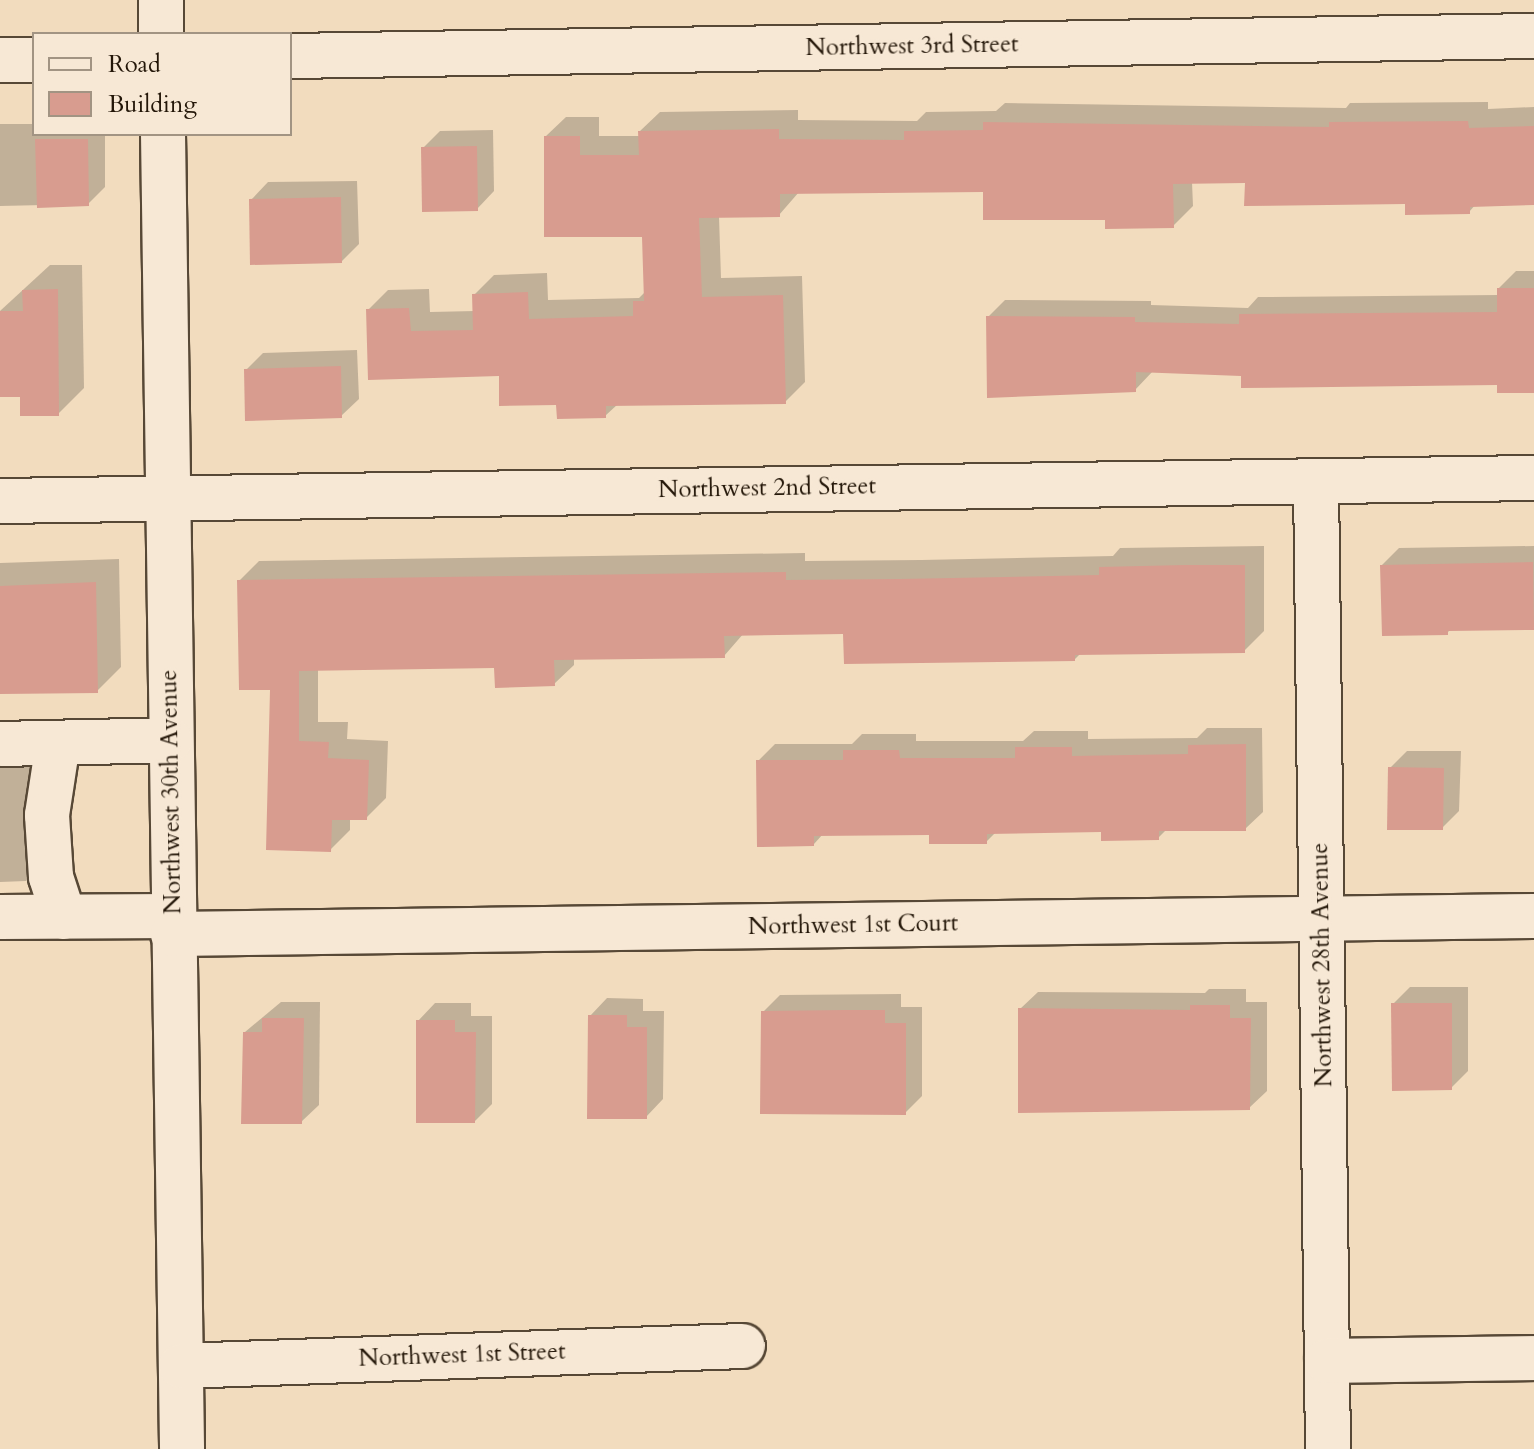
<!DOCTYPE html>
<html>
<head>
<meta charset="utf-8">
<style>
  body { margin:0 }
  #map { position:relative; width:1534px; height:1449px; overflow:hidden; background:#f2dcbe; font-family:Cardo,serif }
  div>[style] { position:absolute }
  [style*='--x'] { left:calc(var(--x)*1px); top:calc(var(--y)*1px); width:calc(var(--w)*1px); rotate:calc(var(--a)*1deg) }
  .shadow>* { inset:0; background:#0003 }
  .building>* { inset:0; background:#d89c8f }
  .roads { filter:drop-shadow(2px 0 #574836) drop-shadow(-2px 0 #574836) drop-shadow(0 2px #574836) drop-shadow(0 -2px #574836) }
  .minor>* { height:44px; margin:-22px; padding:0 22px; transform-origin:22px; border-radius:22px; background:#f7e8d5 }
  span { translate:-50% -50%; white-space:nowrap; text-align:center; line-height:1.15; -webkit-text-stroke:6px #f7e8d5; paint-order:stroke }
  .street-label { font-size:24px; color:#231608 }
  .legend { position:absolute; left:32px; top:32px; width:260px; height:104px; box-sizing:border-box; background:#f7e8d5; border:2px solid #a29483; margin:0; padding:10px 14px; list-style:none; font-size:24px; color:#231608 }
  .legend li { display:flex; align-items:center; gap:16px; height:40px }
  .legend b { width:40px; border:2px solid #a29483 }
</style>
</head>
<body>
<div id="map">
  <div class="shadow">
    <i style="clip-path:polygon(1488px 102px,1488px 109px,1534px 107px,1534px 203px,1476px 204px,1469px 212px,1247px 181px,1192px 182px,1193px 206px,1173px 226px,1107px 218px,985px 190px,799px 192px,779px 215px,719px 216px,721px 278px,802px 276px,805px 382px,785px 402px,618px 404px,605px 416px,558px 403px,501px 374px,370px 378px,368px 310px,388px 290px,429px 289px,430px 312px,475px 311px,474px 295px,494px 275px,547px 273px,548px 300px,639px 298px,646px 291px,644px 235px,546px 136px,566px 117px,599px 117px,599px 136px,641px 136px,640px 131px,660px 112px,798px 110px,798px 120px,917px 121px,926px 112px,996px 111px,1005px 103px,1346px 108px,1350px 103px)"></i>
    <i style="clip-path:polygon(0 124px,34px 124px,34px 134px,105px 134px,105px 187px,88px 204px,0 206px)"></i>
    <i style="clip-path:polygon(493px 130px,494px 191px,477px 209px,423px 148px,440px 131px)"></i>
    <i style="clip-path:polygon(357px 181px,359px 244px,342px 261px,251px 200px,268px 182px)"></i>
    <i style="clip-path:polygon(50px 265px,82px 265px,84px 388px,58px 414px,0 311px)"></i>
    <i style="clip-path:polygon(1516px 271px,1534px 271px,1534px 391px,1499px 383px,1153px 371px,1135px 390px,988px 317px,1005px 300px,1151px 301px,1151px 305px,1248px 308px,1258px 297px,1499px 295px,1499px 288px)"></i>
    <i style="clip-path:polygon(357px 350px,359px 399px,341px 416px,246px 370px,263px 353px)"></i>
    <i style="clip-path:polygon(1264px 546px,1264px 631px,1244px 651px,1081px 653px,1075px 659px,845px 632px,744px 633px,724px 656px,574px 658px,574px 665px,554px 684px,496px 666px,318px 669px,318px 722px,348px 722px,347px 739px,388px 741px,386px 798px,366px 818px,350px 818px,350px 830px,330px 850px,272px 688px,239px 581px,259px 561px,805px 553px,805px 561px,921px 560px,1113px 556px,1120px 548px)"></i>
    <i style="clip-path:polygon(1534px 546px,1534px 627px,1451px 629px,1447px 633px,1382px 565px,1399px 548px)"></i>
    <i style="clip-path:polygon(119px 559px,121px 667px,97px 691px,0 693px,0 563px)"></i>
    <i style="clip-path:polygon(1207px 728px,1262px 728px,1263px 812px,1245px 829px,1167px 829px,1158px 838px,1103px 830px,996px 832px,986px 842px,931px 833px,823px 834px,814px 844px,758px 761px,775px 744px,852px 744px,862px 734px,916px 734px,916px 741px,1023px 741px,1034px 731px,1088px 731px,1088px 739px,1197px 738px)"></i>
    <i style="clip-path:polygon(58px 740px,60px 848px,26px 881px,0 882px,0 741px)"></i>
    <i style="clip-path:polygon(1407px 751px,1461px 751px,1459px 811px,1442px 828px,1390px 768px)"></i>
    <i style="clip-path:polygon(1410px 987px,1468px 987px,1468px 1071px,1451px 1088px,1393px 1004px)"></i>
    <i style="clip-path:polygon(1209px 989px,1246px 989px,1246px 1002px,1267px 1002px,1267px 1091px,1249px 1108px,1020px 1009px,1038px 992px,1205px 993px)"></i>
    <i style="clip-path:polygon(901px 994px,901px 1007px,922px 1007px,922px 1096px,905px 1113px,763px 1012px,780px 995px)"></i>
    <i style="clip-path:polygon(607px 998px,643px 999px,643px 1011px,664px 1011px,663px 1099px,646px 1117px,590px 1016px)"></i>
    <i style="clip-path:polygon(281px 1002px,320px 1002px,319px 1105px,301px 1122px,245px 1032px)"></i>
    <i style="clip-path:polygon(435px 1003px,471px 1003px,471px 1016px,492px 1016px,492px 1104px,475px 1121px,418px 1021px)"></i>
  </div>
  <div class="building">
    <i style="clip-path:polygon(1468px 121px,1469px 128px,1534px 126px,1534px 205px,1470px 207px,1470px 214px,1405px 215px,1405px 204px,1244px 206px,1245px 183px,1173px 184px,1174px 228px,1105px 229px,1105px 220px,983px 220px,983px 192px,780px 194px,780px 217px,699px 218px,702px 297px,783px 295px,786px 404px,606px 406px,606px 418px,557px 419px,556px 405px,499px 406px,499px 376px,368px 380px,366px 309px,409px 308px,411px 331px,473px 330px,472px 294px,528px 292px,529px 319px,633px 316px,633px 301px,644px 301px,642px 237px,544px 237px,544px 136px,580px 136px,580px 155px,639px 155px,638px 131px,779px 129px,779px 139px,904px 140px,904px 131px,983px 130px,983px 122px,1329px 127px,1329px 122px)"></i>
    <i style="clip-path:polygon(35px 139px,88px 139px,89px 206px,37px 208px)"></i>
    <i style="clip-path:polygon(477px 146px,478px 211px,422px 212px,421px 147px)"></i>
    <i style="clip-path:polygon(341px 197px,342px 263px,250px 265px,249px 199px)"></i>
    <i style="clip-path:polygon(1497px 288px,1534px 288px,1534px 393px,1497px 393px,1497px 385px,1241px 388px,1241px 376px,1136px 372px,1136px 392px,987px 398px,986px 316px,1135px 317px,1135px 322px,1239px 324px,1239px 314px,1497px 312px)"></i>
    <i style="clip-path:polygon(58px 289px,59px 416px,20px 416px,20px 397px,0 397px,0 311px,23px 311px,22px 290px)"></i>
    <i style="clip-path:polygon(341px 366px,342px 418px,245px 421px,244px 369px)"></i>
    <i style="clip-path:polygon(1533px 562px,1534px 630px,1448px 631px,1448px 635px,1382px 636px,1380px 565px)"></i>
    <i style="clip-path:polygon(1185px 565px,1245px 565px,1245px 653px,1075px 655px,1075px 661px,844px 664px,843px 634px,724px 636px,725px 658px,554px 660px,555px 686px,495px 688px,494px 668px,299px 671px,299px 741px,329px 742px,328px 758px,369px 760px,367px 820px,332px 820px,331px 852px,266px 850px,270px 690px,239px 690px,237px 580px,786px 572px,786px 580px,900px 579px,1099px 575px,1099px 567px)"></i>
    <i style="clip-path:polygon(96px 582px,98px 693px,0 694px,0 586px)"></i>
    <i style="clip-path:polygon(1246px 744px,1246px 831px,1159px 831px,1159px 840px,1101px 841px,1101px 832px,987px 834px,987px 844px,929px 844px,929px 835px,814px 836px,814px 846px,757px 847px,756px 760px,843px 760px,843px 750px,899px 750px,900px 758px,1015px 758px,1015px 747px,1072px 747px,1072px 756px,1188px 754px,1188px 745px)"></i>
    <i style="clip-path:polygon(1388px 767px,1444px 768px,1443px 830px,1387px 830px)"></i>
    <i style="clip-path:polygon(1391px 1003px,1452px 1003px,1452px 1090px,1392px 1091px)"></i>
    <i style="clip-path:polygon(1190px 1005px,1230px 1005px,1230px 1018px,1251px 1018px,1250px 1110px,1018px 1113px,1018px 1008px,1190px 1010px)"></i>
    <i style="clip-path:polygon(845px 1010px,885px 1010px,885px 1023px,906px 1023px,906px 1115px,760px 1114px,761px 1011px)"></i>
    <i style="clip-path:polygon(588px 1015px,627px 1015px,627px 1027px,647px 1027px,647px 1119px,587px 1119px)"></i>
    <i style="clip-path:polygon(262px 1018px,304px 1018px,302px 1124px,241px 1124px,243px 1032px,262px 1032px)"></i>
    <i style="clip-path:polygon(416px 1020px,455px 1020px,455px 1032px,476px 1032px,475px 1123px,416px 1123px)"></i>
  </div>
  <div class="roads">
    <div class="minor">
      <i style="--x:161;--y:0;--w:34;--a:90"></i>
      <i style="--x:290;--y:56;--w:1244;--a:-0.92"></i>
      <i style="--x:0;--y:60;--w:34;--a:0"></i>
      <i style="--x:163;--y:134;--w:1315;--a:89.17"></i>
      <i style="--x:1316;--y:481;--w:968;--a:89.29"></i>
      <i style="--x:0;--y:501;--w:1534;--a:-0.86"></i>
      <i style="--x:58;--y:743;--w:73;--a:98.7"></i>
      <i style="--x:47;--y:815;--w:62;--a:86.3"></i>
      <i style="--x:51;--y:877;--w:42;--a:72"></i>
      <i style="--x:0;--y:744;--w:170;--a:-1.3"></i>
      <i style="--x:0;--y:917;--w:173;--a:-0.3"></i>
      <i style="--x:173;--y:934;--w:1361;--a:-0.76"></i>
      <i style="--x:1327;--y:1361;--w:207;--a:-0.8"></i>
      <i style="--x:181;--y:1366;--w:562;--a:-2.04"></i>
    </div>
  </div>
  <div class="street-label">
    <span style="left:912px;top:46px;rotate:-1deg">Northwest 3rd Street</span>
    <span style="left:767px;top:488px;rotate:-1deg">Northwest 2nd Street</span>
    <span style="left:171px;top:792px;rotate:-91deg">Northwest 30th Avenue</span>
    <span style="left:853px;top:925px;rotate:-1deg">Northwest 1st Court</span>
    <span style="left:1322px;top:965px;rotate:-91deg">Northwest 28th Avenue</span>
    <span style="left:462px;top:1355px;rotate:-2deg">Northwest 1st Street</span>
  </div>
  <ul class="legend">
  <li><b style="height:10px;background:#f7e8d5"></b>Road</li>
  <li><b style="height:22px;background:#d89c8f"></b>Building</li>
  </ul>
</div>
</body>
</html>
